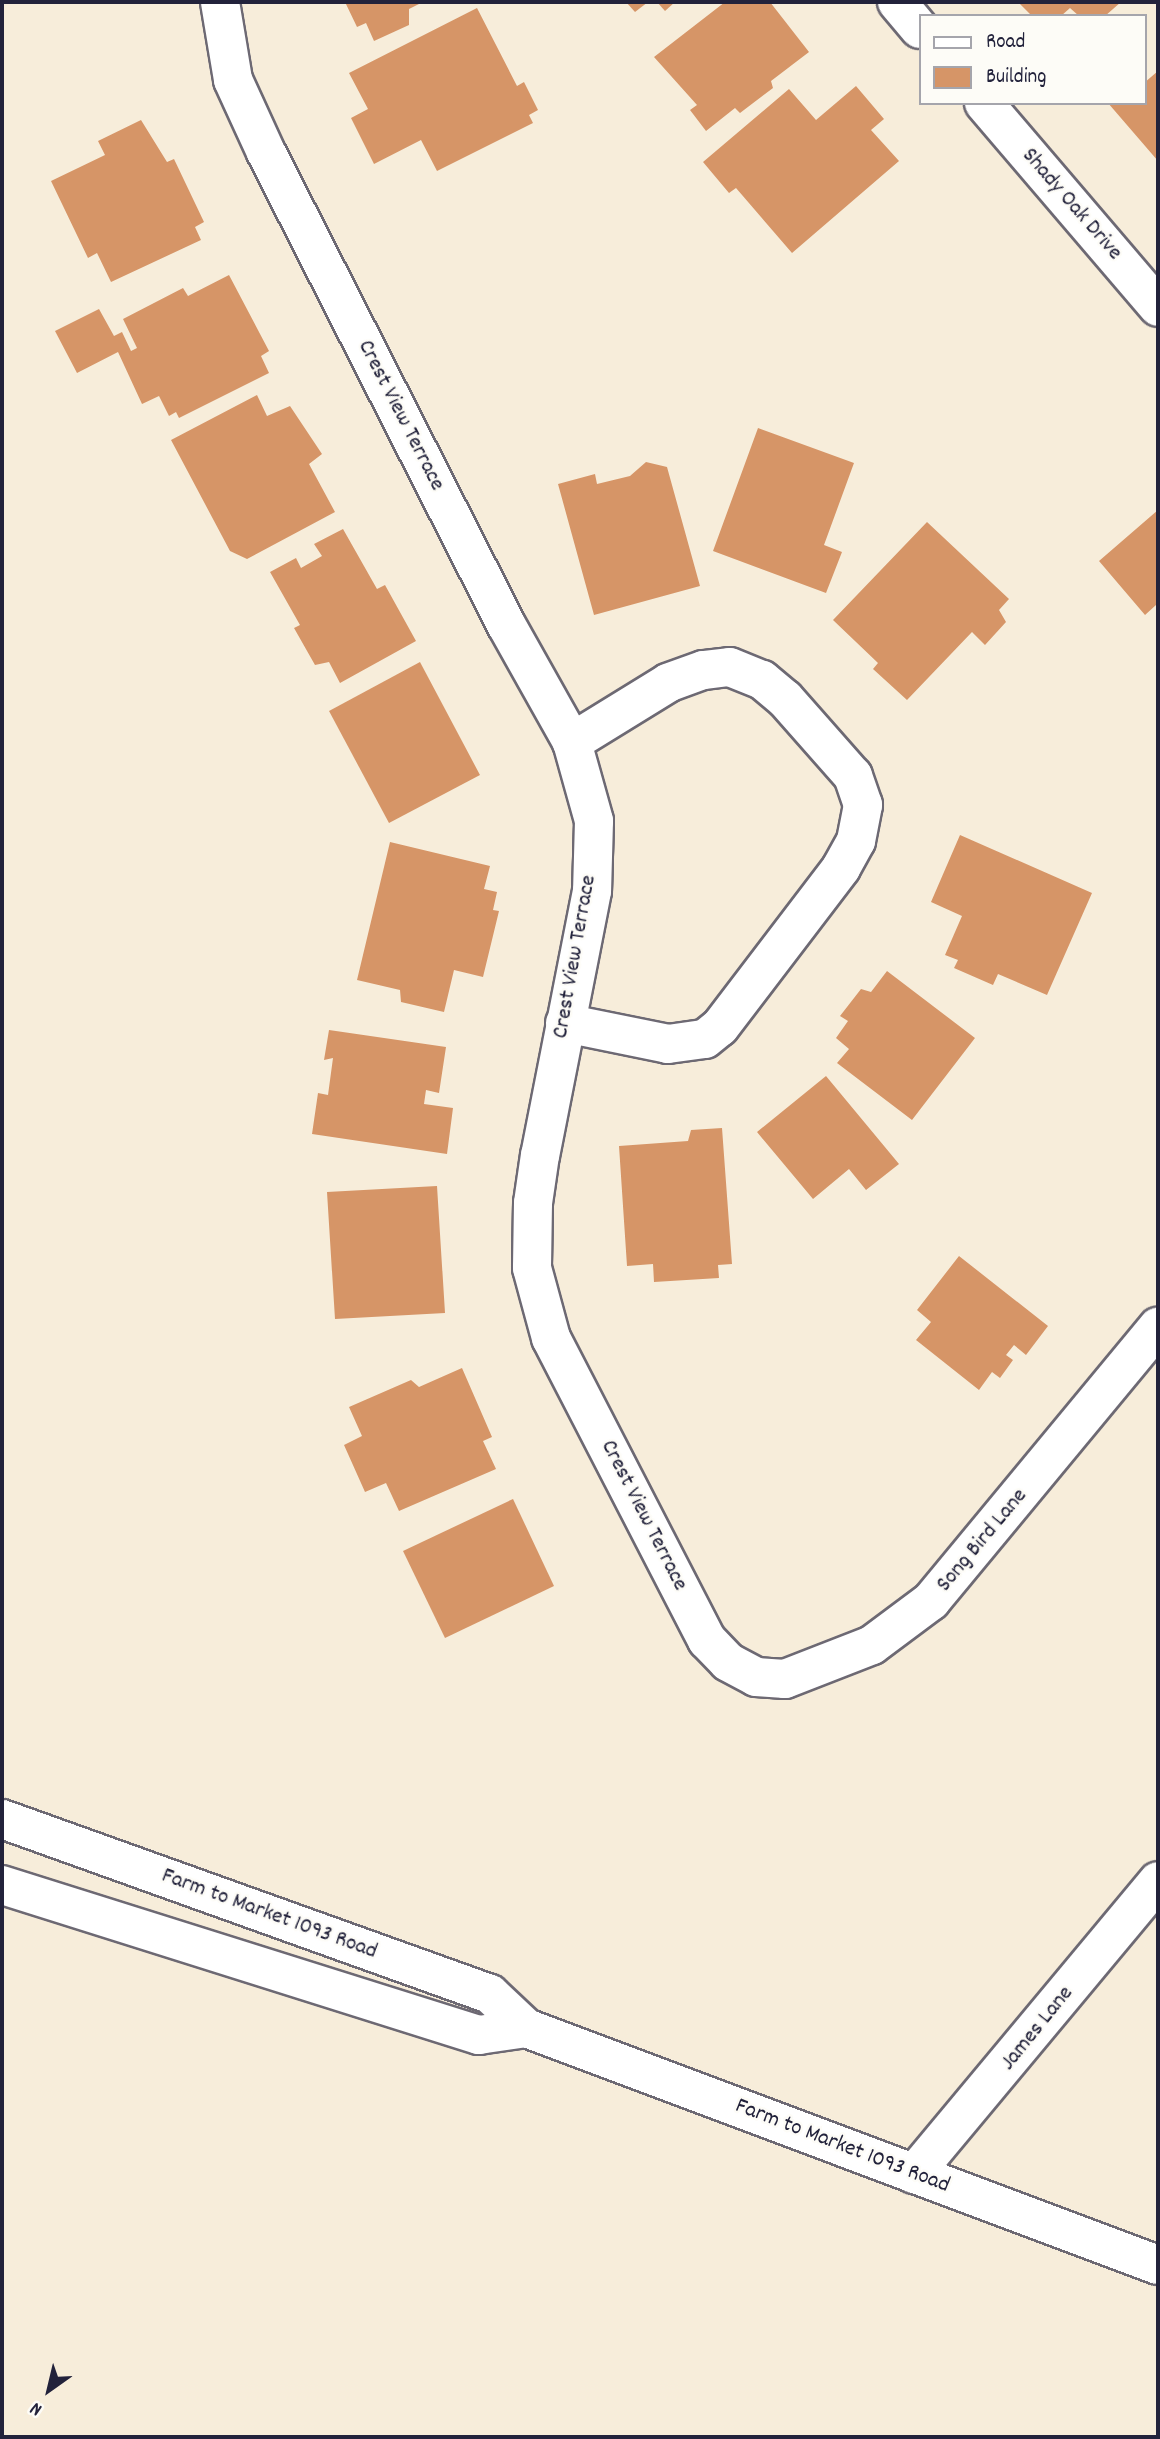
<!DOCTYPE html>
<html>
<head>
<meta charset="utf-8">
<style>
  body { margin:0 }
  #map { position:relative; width:1160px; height:2439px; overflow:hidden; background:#f7edda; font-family:Dekko,sans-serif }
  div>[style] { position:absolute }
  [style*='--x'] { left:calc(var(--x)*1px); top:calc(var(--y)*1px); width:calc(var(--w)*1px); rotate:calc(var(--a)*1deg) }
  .building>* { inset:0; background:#d69567 }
  .roads { filter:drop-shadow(2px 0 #6d6973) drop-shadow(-2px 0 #6d6973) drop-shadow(0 2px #6d6973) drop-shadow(0 -2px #6d6973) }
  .street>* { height:38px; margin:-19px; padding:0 19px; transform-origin:19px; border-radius:19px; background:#fff }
  .primary>* { height:38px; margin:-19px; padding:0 19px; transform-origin:19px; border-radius:19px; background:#fff }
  span { translate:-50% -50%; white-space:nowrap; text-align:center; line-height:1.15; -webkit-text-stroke:5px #fdfcf7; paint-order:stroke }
  .street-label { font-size:23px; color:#22223b }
  .frame { position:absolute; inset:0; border:4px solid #22223b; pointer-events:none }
  .legend { position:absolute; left:919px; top:14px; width:228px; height:91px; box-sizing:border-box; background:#fdfcf7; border:2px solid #a5a5ac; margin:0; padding:9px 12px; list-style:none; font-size:21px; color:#22223b }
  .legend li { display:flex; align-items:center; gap:14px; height:35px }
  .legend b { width:35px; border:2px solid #a5a5ac }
  .north { position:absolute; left:14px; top:2355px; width:70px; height:70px; -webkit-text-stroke:5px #fdfcf7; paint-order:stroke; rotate:214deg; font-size:19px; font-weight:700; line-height:28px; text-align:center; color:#22223b }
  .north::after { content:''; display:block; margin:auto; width:24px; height:32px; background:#22223b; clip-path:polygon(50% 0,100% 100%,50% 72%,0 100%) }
</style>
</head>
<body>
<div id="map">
  <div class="building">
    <i style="clip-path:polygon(345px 2px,423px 2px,409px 9px,409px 25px,374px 41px,366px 23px,357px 27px)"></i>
    <i style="clip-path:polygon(626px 2px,648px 2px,635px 12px)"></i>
    <i style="clip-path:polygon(657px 2px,675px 2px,665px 11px)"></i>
    <i style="clip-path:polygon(725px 2px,770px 2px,809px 52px,771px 81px,773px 88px,740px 113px,735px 108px,706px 131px,690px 110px,697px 105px,654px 57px)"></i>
    <i style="clip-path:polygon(1018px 2px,1121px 2px,1105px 16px,1079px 16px,1070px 8px,1061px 16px,1032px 16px)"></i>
    <i style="clip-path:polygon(477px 8px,517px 86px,524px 82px,538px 110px,529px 115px,533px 123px,437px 171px,421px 140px,374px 164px,351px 118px,368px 109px,349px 73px)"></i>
    <i style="clip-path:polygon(1158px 71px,1158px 161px,1108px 103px,1144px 103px,1144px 83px)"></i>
    <i style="clip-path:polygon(856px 86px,884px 119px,871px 130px,899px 161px,792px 253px,736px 188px,729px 193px,703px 162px,789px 89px,816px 120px)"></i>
    <i style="clip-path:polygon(141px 120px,167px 162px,174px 159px,204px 222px,195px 227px,201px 240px,111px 282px,97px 253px,88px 258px,51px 181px,105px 155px,98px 141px)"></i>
    <i style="clip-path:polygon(229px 275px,269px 351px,261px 356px,269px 373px,179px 418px,176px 412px,169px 416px,159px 396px,142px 404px,118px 352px,77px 373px,55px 331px,99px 309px,114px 336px,122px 332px,131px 351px,137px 348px,123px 319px,183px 288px,188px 296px)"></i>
    <i style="clip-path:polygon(257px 395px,267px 416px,290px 406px,322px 454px,309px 464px,335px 512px,247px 559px,230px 551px,171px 440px)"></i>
    <i style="clip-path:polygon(758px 428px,854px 463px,824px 545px,842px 552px,826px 593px,713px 551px)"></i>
    <i style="clip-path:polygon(646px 462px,667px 467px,700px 586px,594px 615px,558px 484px,595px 474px,597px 484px,630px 476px)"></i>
    <i style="clip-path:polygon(1158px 510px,1158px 608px,1156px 605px,1145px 615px,1099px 561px)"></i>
    <i style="clip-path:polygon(927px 522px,1009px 599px,999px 610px,1006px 622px,985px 645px,972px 632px,907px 700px,873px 669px,878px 663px,833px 620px)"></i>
    <i style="clip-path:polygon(343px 529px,377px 589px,385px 585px,416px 641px,340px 683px,329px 662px,315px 665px,294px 628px,300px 625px,270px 572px,296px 558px,301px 568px,322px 556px,314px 544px)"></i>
    <i style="clip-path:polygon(420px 662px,480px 775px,389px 823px,329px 711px)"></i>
    <i style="clip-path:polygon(960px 835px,1092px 893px,1047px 995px,998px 974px,993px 985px,954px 968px,958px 960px,945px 955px,962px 916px,931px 902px)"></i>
    <i style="clip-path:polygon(390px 842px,490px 866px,484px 889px,497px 892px,493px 910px,499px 911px,483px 977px,454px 970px,444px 1012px,401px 1002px,400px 990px,357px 980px)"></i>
    <i style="clip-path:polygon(887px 971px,975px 1038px,912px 1120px,837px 1063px,849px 1049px,836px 1038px,848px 1021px,840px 1016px,861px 989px,871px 992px)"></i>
    <i style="clip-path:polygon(329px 1030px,446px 1047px,439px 1093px,426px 1090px,424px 1104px,453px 1108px,447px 1154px,312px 1134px,318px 1093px,328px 1095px,333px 1058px,324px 1060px)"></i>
    <i style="clip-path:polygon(826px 1076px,899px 1164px,866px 1190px,849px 1169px,813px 1199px,757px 1132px)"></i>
    <i style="clip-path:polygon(722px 1128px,732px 1264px,718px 1265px,719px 1278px,654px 1282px,653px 1264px,627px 1266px,619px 1146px,688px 1141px,691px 1130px)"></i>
    <i style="clip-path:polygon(437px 1186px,445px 1313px,335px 1319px,327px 1192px)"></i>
    <i style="clip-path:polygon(959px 1256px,1048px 1326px,1026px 1355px,1014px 1345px,1006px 1355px,1013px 1360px,1000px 1378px,992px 1372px,979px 1390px,916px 1340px,931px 1322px,917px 1310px)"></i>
    <i style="clip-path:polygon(462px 1368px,492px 1437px,483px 1441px,496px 1469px,399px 1511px,386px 1483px,365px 1492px,344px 1445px,362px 1436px,349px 1407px,411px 1380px,419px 1387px)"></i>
    <i style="clip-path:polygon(513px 1499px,554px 1586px,445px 1638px,403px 1551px)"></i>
  </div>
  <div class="roads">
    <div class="street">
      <i style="--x:220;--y:2;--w:79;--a:80.5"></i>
      <i style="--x:233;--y:80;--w:79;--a:65.4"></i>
      <i style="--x:266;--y:152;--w:532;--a:63.05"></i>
      <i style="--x:507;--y:626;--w:133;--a:60.7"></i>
      <i style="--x:572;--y:742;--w:82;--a:74.4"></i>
      <i style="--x:594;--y:821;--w:70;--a:91.6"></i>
      <i style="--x:592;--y:891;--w:269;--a:101.1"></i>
      <i style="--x:540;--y:1155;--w:49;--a:98.3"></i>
      <i style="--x:533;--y:1203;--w:65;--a:90.9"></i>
      <i style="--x:532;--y:1268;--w:73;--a:74.8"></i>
      <i style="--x:551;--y:1338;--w:340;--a:62.7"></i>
      <i style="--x:707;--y:1640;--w:30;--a:46"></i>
      <i style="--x:728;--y:1662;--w:32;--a:28"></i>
      <i style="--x:756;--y:1677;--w:29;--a:4"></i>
      <i style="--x:785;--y:1679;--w:93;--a:-21.3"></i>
      <i style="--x:872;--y:1645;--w:74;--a:-36.7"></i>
      <i style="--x:931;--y:1601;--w:356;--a:-50.4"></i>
      <i style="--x:897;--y:2;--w:35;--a:50"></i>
      <i style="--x:984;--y:103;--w:268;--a:49.5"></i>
      <i style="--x:565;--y:1023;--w:105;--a:11.5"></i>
      <i style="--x:668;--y:1044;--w:37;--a:-8"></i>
      <i style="--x:705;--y:1039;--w:19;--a:-39"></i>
      <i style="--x:720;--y:1027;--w:200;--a:-52.7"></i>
      <i style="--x:841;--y:868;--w:31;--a:-61"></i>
      <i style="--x:856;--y:841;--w:37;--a:-79"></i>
      <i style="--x:863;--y:805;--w:31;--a:-109"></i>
      <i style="--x:853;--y:776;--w:103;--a:-131.4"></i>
      <i style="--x:785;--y:699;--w:30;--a:-140"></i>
      <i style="--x:762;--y:680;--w:35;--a:-158"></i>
      <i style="--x:729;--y:667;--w:26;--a:173"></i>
      <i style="--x:703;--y:670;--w:37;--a:160"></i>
      <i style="--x:668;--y:683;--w:113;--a:148.4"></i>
      <i style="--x:914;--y:2174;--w:381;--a:-50.2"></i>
    </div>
    <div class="primary">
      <i style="--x:2;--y:1819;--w:518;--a:19.73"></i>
      <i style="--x:490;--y:1994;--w:50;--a:43.4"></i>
      <i style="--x:526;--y:2028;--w:675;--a:20.56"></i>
      <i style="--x:2;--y:1885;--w:500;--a:17.46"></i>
      <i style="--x:479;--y:2035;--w:48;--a:-8.5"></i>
    </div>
  </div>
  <div class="street-label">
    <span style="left:1071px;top:205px;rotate:49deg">Shady Oak Drive</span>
    <span style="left:400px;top:416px;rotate:63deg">Crest View Terrace</span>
    <span style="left:576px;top:957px;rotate:-80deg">Crest View Terrace</span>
    <span style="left:643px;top:1516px;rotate:63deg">Crest View Terrace</span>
    <span style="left:983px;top:1541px;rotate:-50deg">Song Bird Lane</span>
    <span style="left:269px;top:1915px;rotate:20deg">Farm to Market 1093 Road</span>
    <span style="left:1038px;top:2029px;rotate:-51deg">James Lane</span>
    <span style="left:842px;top:2147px;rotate:21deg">Farm to Market 1093 Road</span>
  </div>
  <div class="frame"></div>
  <ul class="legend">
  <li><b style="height:9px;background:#fff"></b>Road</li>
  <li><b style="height:19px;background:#d69567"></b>Building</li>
  </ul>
  <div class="north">N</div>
</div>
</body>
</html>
